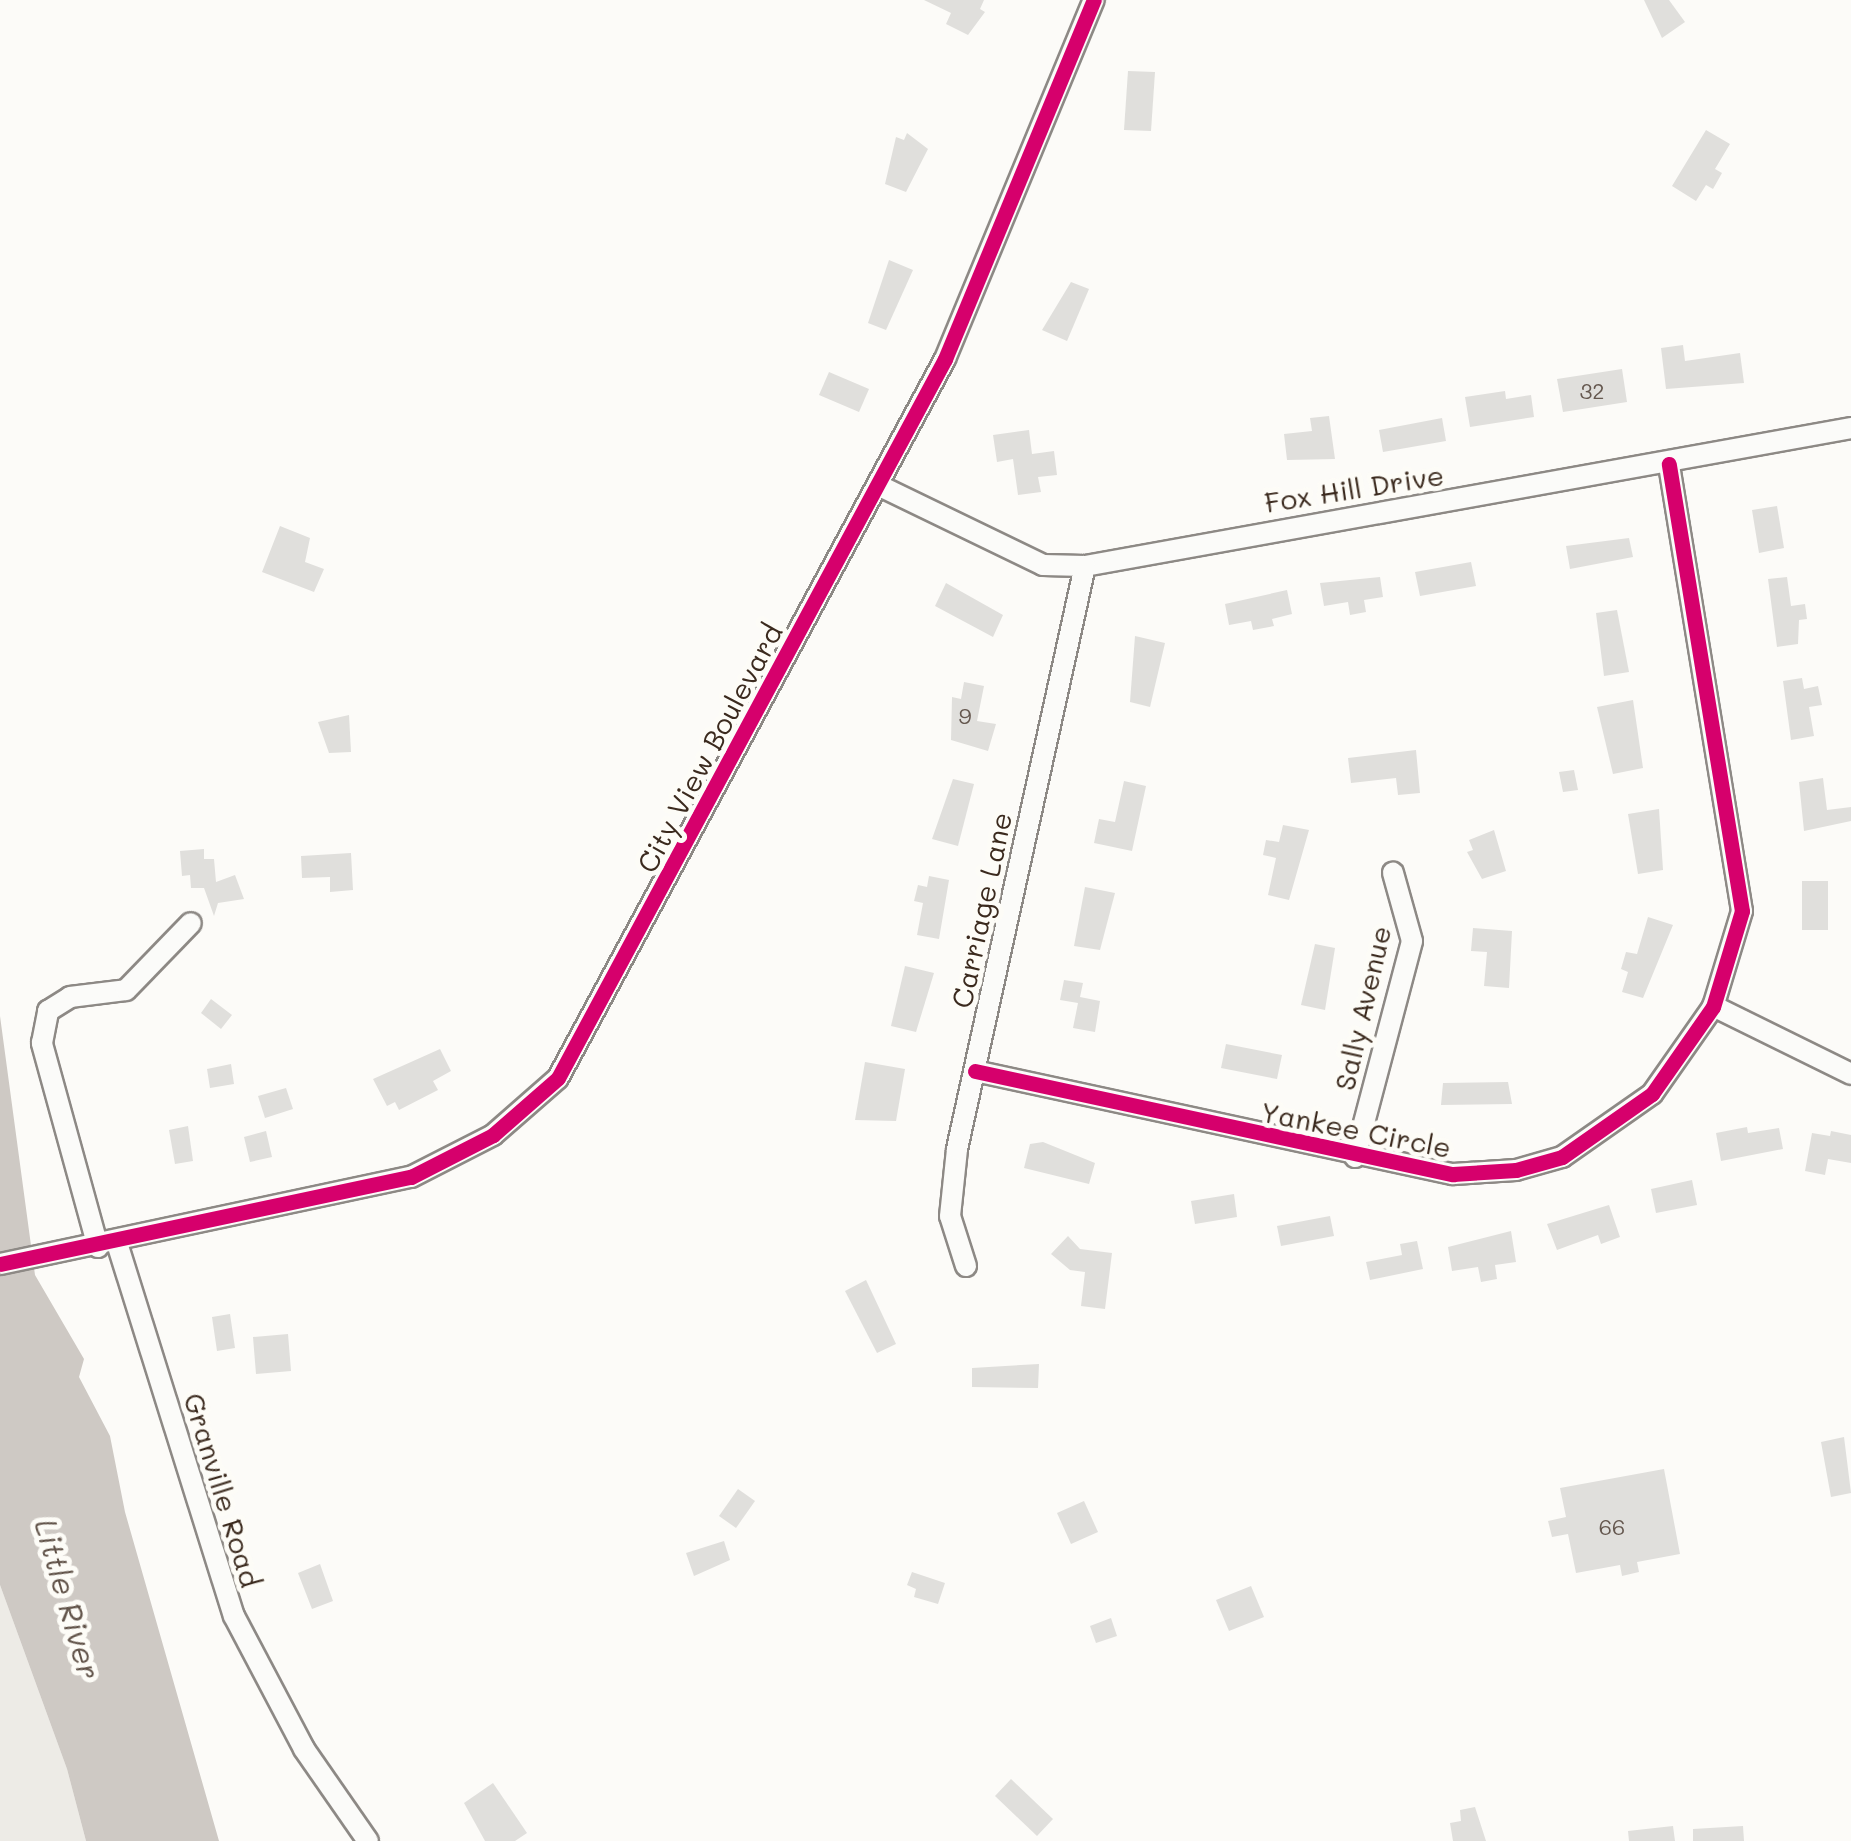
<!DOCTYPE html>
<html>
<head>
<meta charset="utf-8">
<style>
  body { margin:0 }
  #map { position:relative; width:1851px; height:1841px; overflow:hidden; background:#fcfbf8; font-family:Mali,sans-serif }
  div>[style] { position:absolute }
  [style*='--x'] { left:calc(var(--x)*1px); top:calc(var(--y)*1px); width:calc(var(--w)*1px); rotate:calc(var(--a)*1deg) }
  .green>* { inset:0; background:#edebe6 }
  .water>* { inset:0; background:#cec9c4 }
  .building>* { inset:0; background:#e0dfdc }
  .roads { filter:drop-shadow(2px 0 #8d8985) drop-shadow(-2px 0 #8d8985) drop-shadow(0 2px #8d8985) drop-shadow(0 -2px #8d8985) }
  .minor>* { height:20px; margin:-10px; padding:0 10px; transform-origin:10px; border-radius:10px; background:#fbfbf9 }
  .cycleway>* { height:15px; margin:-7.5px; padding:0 7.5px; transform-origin:7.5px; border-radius:7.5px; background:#d6006c }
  span { translate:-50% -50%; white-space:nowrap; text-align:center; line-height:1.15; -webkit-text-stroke:10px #fdfcf7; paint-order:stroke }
  .number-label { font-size:22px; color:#64574e }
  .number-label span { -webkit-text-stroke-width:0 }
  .street-label { font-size:28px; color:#3b2a1e }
  .water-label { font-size:30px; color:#615349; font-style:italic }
</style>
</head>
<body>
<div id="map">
  <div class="green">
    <i style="clip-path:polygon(0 1585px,67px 1769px,86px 1841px,0 1841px)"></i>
  </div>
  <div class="water">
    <i style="clip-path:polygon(0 1016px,35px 1275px,84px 1359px,79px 1377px,110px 1436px,125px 1512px,219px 1841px,86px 1841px,67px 1769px,0 1585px)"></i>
  </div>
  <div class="building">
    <i style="clip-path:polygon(924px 0,984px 0,980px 9px,985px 12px,968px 35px,946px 24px,951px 13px)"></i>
    <i style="clip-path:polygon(1644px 0,1669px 0,1685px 22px,1662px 38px)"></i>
    <i style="clip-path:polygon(1128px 71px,1155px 72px,1151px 131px,1124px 130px)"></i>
    <i style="clip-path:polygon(1706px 130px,1730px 144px,1715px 169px,1722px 173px,1713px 189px,1706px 185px,1696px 201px,1672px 186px)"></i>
    <i style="clip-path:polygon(907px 133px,928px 149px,906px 192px,885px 184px,896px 137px,904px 140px)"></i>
    <i style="clip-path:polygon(889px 260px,913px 270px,886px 330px,868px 323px)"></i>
    <i style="clip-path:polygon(1071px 282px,1089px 289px,1067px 341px,1042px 330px)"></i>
    <i style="clip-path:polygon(1683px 345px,1685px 361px,1740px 353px,1744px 383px,1666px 389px,1661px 348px)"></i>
    <i style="clip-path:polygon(1622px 369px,1627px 402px,1563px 412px,1557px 379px)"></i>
    <i style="clip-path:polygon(829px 372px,869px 389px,859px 412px,819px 395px)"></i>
    <i style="clip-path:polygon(1505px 391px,1506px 399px,1531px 395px,1534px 417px,1470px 427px,1465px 397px)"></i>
    <i style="clip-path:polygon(1329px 416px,1335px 459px,1287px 460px,1284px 434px,1312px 431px,1310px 418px)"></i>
    <i style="clip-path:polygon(1442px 418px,1446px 441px,1383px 452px,1379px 430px)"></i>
    <i style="clip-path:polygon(1029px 430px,1032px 454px,1054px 451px,1057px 475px,1038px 477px,1041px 492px,1018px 495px,1013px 459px,997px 462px,993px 435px)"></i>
    <i style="clip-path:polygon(1777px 506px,1784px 548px,1759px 553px,1752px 510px)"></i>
    <i style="clip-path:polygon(280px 526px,310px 538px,305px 562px,324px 569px,314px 592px,262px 572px)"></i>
    <i style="clip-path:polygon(1629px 538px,1633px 557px,1570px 569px,1566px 546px)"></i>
    <i style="clip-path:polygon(1471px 562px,1476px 586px,1420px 596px,1415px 572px)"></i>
    <i style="clip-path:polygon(1380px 577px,1383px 597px,1364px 600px,1366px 612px,1350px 615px,1348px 602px,1324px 606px,1320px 583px)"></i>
    <i style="clip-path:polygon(1787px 577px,1791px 606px,1805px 604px,1807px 619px,1799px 620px,1798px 644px,1777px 647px,1768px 579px)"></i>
    <i style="clip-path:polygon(946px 583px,1003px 615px,993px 637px,935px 606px)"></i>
    <i style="clip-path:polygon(1287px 590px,1292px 614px,1272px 619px,1274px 626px,1253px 630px,1251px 621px,1229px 625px,1225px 604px)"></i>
    <i style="clip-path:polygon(1617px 610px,1629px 672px,1604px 676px,1596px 613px)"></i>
    <i style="clip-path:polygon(1135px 636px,1165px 643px,1150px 707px,1130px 702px)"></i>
    <i style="clip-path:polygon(1802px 678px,1804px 689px,1818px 686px,1822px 705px,1809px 707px,1814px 736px,1791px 740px,1783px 681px)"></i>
    <i style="clip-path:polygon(964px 682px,984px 686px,977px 721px,996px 724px,988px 751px,951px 740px,952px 697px,961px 699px)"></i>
    <i style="clip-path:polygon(1633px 700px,1643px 768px,1613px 774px,1597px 707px)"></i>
    <i style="clip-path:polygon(349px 715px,351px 752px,329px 753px,318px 722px)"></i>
    <i style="clip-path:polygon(1416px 750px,1420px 793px,1398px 795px,1396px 778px,1351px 783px,1348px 758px)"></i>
    <i style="clip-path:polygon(1574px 770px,1578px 790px,1563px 792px,1559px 772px)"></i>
    <i style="clip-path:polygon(1823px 778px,1827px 810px,1851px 807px,1851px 821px,1804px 831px,1799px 782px)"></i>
    <i style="clip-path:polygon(953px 779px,974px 784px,958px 846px,932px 839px)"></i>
    <i style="clip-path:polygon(1124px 781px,1146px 786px,1132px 851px,1094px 843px,1099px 819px,1115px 822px)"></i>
    <i style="clip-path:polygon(1659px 809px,1663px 870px,1638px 874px,1628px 814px)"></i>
    <i style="clip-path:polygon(1283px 825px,1309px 830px,1289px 900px,1268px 895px,1276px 858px,1263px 855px,1266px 840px,1279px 842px)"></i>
    <i style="clip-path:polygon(1494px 830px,1506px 871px,1482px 879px,1467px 852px,1473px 850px,1469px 840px)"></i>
    <i style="clip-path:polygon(204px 849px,204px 859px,214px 859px,216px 882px,235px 875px,244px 899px,218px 903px,214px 916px,204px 888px,191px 888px,190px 875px,182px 876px,180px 851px)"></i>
    <i style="clip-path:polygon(351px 853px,353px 890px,330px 892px,330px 877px,302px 878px,301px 856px)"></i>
    <i style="clip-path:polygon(929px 876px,949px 880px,939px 939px,917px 935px,923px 903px,914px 901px,918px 885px,927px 887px)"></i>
    <i style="clip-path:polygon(1802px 881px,1828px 881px,1828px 930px,1802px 930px)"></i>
    <i style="clip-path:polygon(1085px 887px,1115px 893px,1100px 950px,1074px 946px)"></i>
    <i style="clip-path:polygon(1648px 917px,1673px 925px,1643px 998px,1622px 992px,1628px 972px,1621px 969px,1626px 952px,1637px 954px)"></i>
    <i style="clip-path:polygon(1473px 928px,1512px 931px,1509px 988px,1484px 986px,1487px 952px,1471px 951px)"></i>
    <i style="clip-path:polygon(1315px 944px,1335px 948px,1325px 1010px,1301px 1005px)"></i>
    <i style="clip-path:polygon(905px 966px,934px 973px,916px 1032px,891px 1026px)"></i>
    <i style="clip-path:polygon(1064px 980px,1083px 983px,1080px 997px,1100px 1001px,1095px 1032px,1073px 1028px,1078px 1003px,1060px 1000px)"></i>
    <i style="clip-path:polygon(211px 999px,232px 1015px,221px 1029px,201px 1013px)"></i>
    <i style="clip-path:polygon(1226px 1044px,1282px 1055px,1277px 1079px,1221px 1068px)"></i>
    <i style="clip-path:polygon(440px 1049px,451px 1071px,433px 1081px,438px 1090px,399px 1110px,395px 1102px,387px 1106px,373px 1079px)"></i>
    <i style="clip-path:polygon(865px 1062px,905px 1069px,896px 1121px,855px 1120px)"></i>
    <i style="clip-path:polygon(231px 1064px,234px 1084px,210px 1088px,207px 1069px)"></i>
    <i style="clip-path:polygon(1508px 1082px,1512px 1104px,1441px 1105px,1443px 1083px)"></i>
    <i style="clip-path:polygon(286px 1088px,293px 1109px,265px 1118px,258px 1096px)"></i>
    <i style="clip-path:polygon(188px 1126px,193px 1161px,175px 1164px,169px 1130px)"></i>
    <i style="clip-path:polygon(1747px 1127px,1748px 1133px,1779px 1128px,1783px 1149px,1721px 1161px,1716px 1133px)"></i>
    <i style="clip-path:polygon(266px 1131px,272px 1157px,250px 1162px,244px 1137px)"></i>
    <i style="clip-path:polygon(1831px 1131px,1851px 1135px,1851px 1163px,1828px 1159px,1825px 1175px,1805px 1171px,1812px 1133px,1830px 1136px)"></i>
    <i style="clip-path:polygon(1043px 1142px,1095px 1163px,1089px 1184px,1024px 1168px,1030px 1144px)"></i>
    <i style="clip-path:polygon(1692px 1180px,1697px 1205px,1656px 1213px,1651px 1189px)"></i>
    <i style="clip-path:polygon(1234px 1194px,1237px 1217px,1195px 1224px,1191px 1201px)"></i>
    <i style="clip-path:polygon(1609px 1205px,1620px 1237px,1601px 1244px,1598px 1235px,1557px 1250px,1547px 1224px)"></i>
    <i style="clip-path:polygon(1330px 1216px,1334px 1236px,1281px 1246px,1277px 1226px)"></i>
    <i style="clip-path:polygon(1511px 1231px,1516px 1262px,1495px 1265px,1497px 1279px,1481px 1282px,1478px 1267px,1452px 1271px,1448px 1247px)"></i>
    <i style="clip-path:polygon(1068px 1236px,1080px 1249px,1112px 1253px,1105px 1309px,1081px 1306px,1085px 1272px,1070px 1270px,1051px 1254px)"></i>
    <i style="clip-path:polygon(1417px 1241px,1423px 1269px,1370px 1280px,1366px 1262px,1402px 1255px,1400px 1244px)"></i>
    <i style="clip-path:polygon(866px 1280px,896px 1344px,877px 1353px,845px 1291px)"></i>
    <i style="clip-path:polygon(230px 1314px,235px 1348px,217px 1351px,212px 1317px)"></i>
    <i style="clip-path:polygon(288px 1334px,291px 1371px,256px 1374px,253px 1337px)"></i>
    <i style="clip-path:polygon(1039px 1364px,1038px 1388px,972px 1387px,972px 1368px)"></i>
    <i style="clip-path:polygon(1844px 1437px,1851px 1493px,1831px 1497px,1821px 1442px)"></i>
    <i style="clip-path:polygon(1664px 1469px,1680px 1554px,1637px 1562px,1639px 1572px,1622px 1576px,1620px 1565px,1576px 1573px,1568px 1534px,1552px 1537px,1548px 1521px,1566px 1517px,1560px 1488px)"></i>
    <i style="clip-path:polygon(738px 1489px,755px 1501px,736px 1528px,719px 1516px)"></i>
    <i style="clip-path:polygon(1084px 1501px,1098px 1532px,1071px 1544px,1057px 1513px)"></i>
    <i style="clip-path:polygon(724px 1541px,730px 1560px,694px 1576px,686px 1553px)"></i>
    <i style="clip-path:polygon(320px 1564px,333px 1601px,312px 1609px,298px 1573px)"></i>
    <i style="clip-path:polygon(912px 1572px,945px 1583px,938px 1604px,914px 1597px,916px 1589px,907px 1585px)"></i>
    <i style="clip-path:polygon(1251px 1586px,1264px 1617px,1229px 1631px,1216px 1600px)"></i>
    <i style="clip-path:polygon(1111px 1618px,1117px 1636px,1096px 1643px,1090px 1626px)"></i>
    <i style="clip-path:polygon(1011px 1779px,1053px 1819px,1037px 1836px,995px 1796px)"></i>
    <i style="clip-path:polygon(493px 1783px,527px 1833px,515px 1841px,485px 1841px,464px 1803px)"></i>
    <i style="clip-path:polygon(1475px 1807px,1486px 1841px,1453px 1841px,1450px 1823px,1461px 1821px,1460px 1810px)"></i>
    <i style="clip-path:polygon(1673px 1826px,1675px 1841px,1629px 1841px,1628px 1831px)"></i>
    <i style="clip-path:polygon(1743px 1826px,1744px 1841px,1693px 1841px,1693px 1829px)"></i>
  </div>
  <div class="roads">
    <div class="minor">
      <i style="--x:882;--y:487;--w:179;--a:25.8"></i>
      <i style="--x:1043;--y:565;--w:42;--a:1.4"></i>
      <i style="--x:1085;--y:566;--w:778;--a:-10.21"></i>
      <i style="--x:1713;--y:1006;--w:154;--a:26.2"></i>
      <i style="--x:975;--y:1071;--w:489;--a:12.2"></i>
      <i style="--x:1453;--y:1174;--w:63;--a:-3.6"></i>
      <i style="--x:1516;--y:1170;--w:48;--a:-15.8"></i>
      <i style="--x:1562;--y:1157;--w:110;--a:-35"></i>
      <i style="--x:1652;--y:1094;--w:106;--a:-55"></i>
      <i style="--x:1713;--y:1007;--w:100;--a:-73.2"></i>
      <i style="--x:1742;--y:911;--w:453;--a:-99.3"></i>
      <i style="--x:1355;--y:1157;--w:223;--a:-75.2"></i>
      <i style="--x:1412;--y:941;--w:71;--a:-105.6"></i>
      <i style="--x:117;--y:1243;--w:391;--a:72.6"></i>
      <i style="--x:234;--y:1616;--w:150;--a:62.2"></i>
      <i style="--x:304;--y:1749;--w:112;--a:55.2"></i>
      <i style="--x:98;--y:1247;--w:212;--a:-105.4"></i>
      <i style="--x:42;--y:1043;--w:33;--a:-79"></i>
      <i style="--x:48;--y:1011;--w:26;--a:-32"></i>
      <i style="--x:70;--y:997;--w:56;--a:-7.1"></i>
      <i style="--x:126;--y:990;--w:93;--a:-45.9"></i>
      <i style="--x:0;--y:1264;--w:420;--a:-12"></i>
      <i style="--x:411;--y:1177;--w:92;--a:-27.1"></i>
      <i style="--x:493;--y:1135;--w:86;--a:-41.2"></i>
      <i style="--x:558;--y:1078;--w:817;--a:-61.71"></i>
      <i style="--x:945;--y:359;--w:389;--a:-67.5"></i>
      <i style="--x:966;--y:1266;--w:52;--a:-107.7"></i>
      <i style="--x:950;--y:1216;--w:67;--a:-84"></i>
      <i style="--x:957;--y:1149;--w:597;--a:-77.62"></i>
    </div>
  </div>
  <div class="cycleway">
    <i style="--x:975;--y:1071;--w:489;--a:12.2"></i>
    <i style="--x:1453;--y:1174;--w:63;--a:-3.6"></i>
    <i style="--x:1516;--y:1170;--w:48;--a:-15.8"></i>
    <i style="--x:1562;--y:1157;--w:110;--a:-35"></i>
    <i style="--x:1652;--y:1094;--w:106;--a:-55"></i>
    <i style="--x:1713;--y:1007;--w:100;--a:-73.2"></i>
    <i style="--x:1742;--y:911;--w:453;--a:-99.3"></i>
    <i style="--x:0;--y:1264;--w:420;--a:-12"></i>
    <i style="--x:411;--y:1177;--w:92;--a:-27.1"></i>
    <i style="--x:493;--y:1135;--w:86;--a:-41.2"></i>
    <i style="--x:558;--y:1078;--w:817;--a:-61.71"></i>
    <i style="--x:945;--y:359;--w:389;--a:-67.5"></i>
  </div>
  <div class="number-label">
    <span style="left:1592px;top:391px">32</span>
    <span style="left:965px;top:716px">9</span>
    <span style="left:1612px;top:1527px">66</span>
  </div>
  <div class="street-label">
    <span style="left:1354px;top:488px;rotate:-9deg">Fox Hill Drive</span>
    <span style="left:709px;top:748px;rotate:-62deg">City View Boulevard</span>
    <span style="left:981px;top:910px;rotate:-78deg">Carriage Lane</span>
    <span style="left:1362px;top:1008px;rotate:-77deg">Sally Avenue</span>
    <span style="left:1356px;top:1129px;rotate:11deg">Yankee Circle</span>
    <span style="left:223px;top:1490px;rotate:73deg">Granville Road</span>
  </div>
  <div class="water-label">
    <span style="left:68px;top:1599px;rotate:74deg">Little River</span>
  </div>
</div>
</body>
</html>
